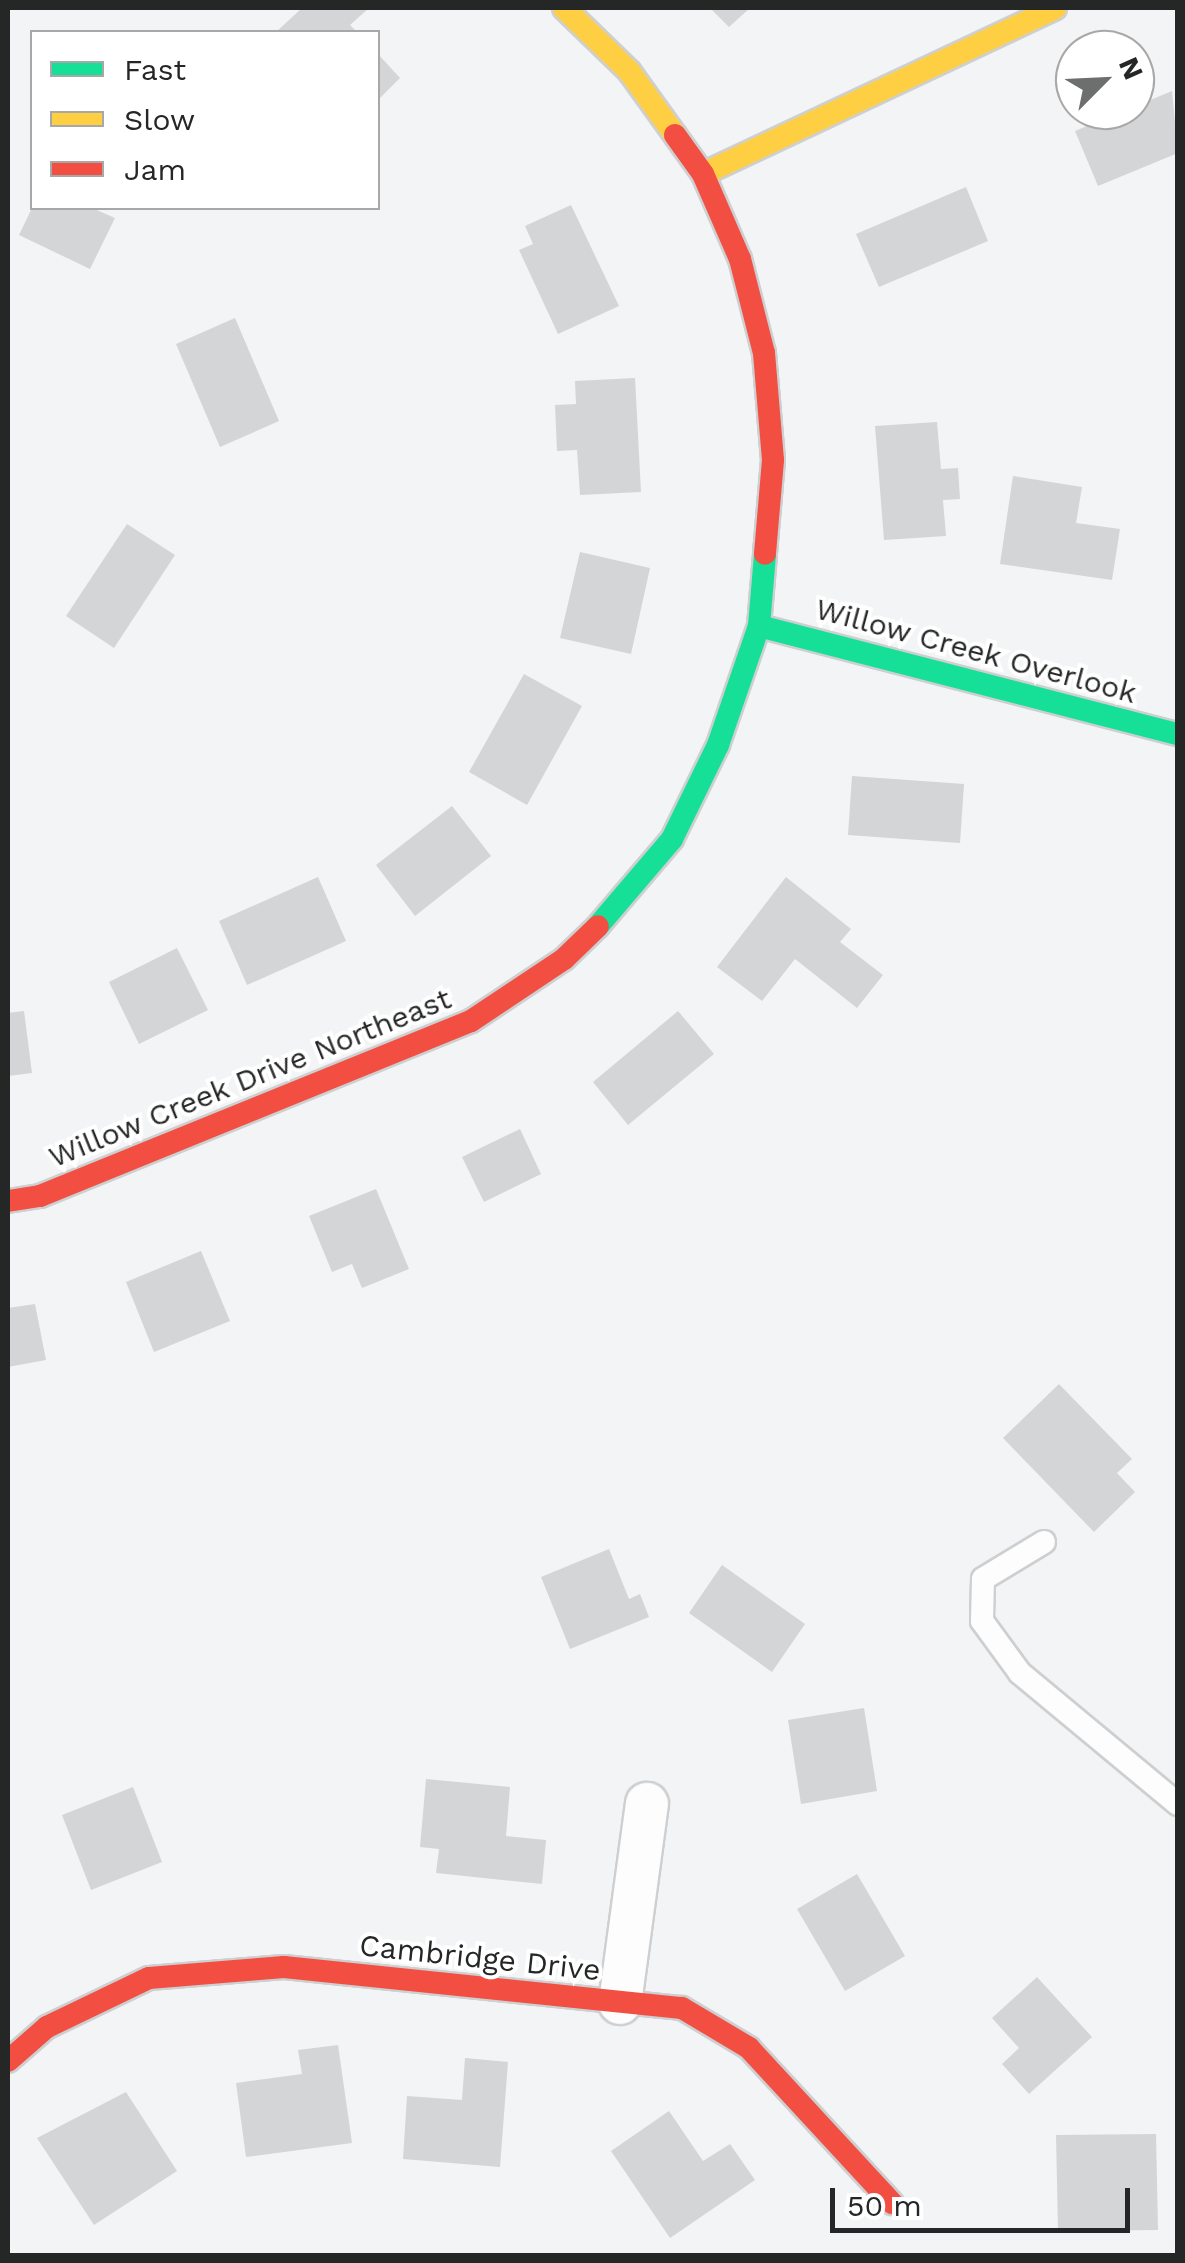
<!DOCTYPE html>
<html>
<head>
<meta charset="utf-8">
<style>
  body { margin:0 }
  #map { position:relative; width:1185px; height:2263px; overflow:hidden; background:#f3f4f5; font-family:"Work Sans",sans-serif }
  div>[style] { position:absolute }
  [style*='--x'] { left:calc(var(--x)*1px); top:calc(var(--y)*1px); width:calc(var(--w)*1px); rotate:calc(var(--a)*1deg) }
  .building>* { inset:0; background:#d4d5d6 }
  .roads { filter:drop-shadow(2px 0 #cecfd0) drop-shadow(-2px 0 #cecfd0) drop-shadow(0 2px #cecfd0) drop-shadow(0 -2px #cecfd0) }
  .lane>* { height:22px; margin:-11px; padding:0 11px; transform-origin:11px; border-radius:11px; background:#fdfdfe }
  .street>* { height:42px; margin:-21px; padding:0 21px; transform-origin:21px; border-radius:21px; background:#fdfdfe }
  .fast>* { height:22px; margin:-11px; padding:0 11px; transform-origin:11px; border-radius:11px; background:#16e098 }
  .slow>* { height:22px; margin:-11px; padding:0 11px; transform-origin:11px; border-radius:11px; background:#ffcf43 }
  .jam>* { height:22px; margin:-11px; padding:0 11px; transform-origin:11px; border-radius:11px; background:#f24e42 }
  span { translate:-50% -50%; white-space:nowrap; text-align:center; line-height:1.15; -webkit-text-stroke:8px #fff; paint-order:stroke }
  .street-label { font-size:30px; color:#252626 }
  .frame { position:absolute; inset:0; border:10px solid #252626; pointer-events:none }
  .legend { position:absolute; left:30px; top:30px; width:350px; height:180px; box-sizing:border-box; background:#fff; border:2px solid #a8a8a8; margin:0; padding:12px 18px; list-style:none; font-size:30px; color:#252626 }
  .legend li { display:flex; align-items:center; gap:20px; height:50px }
  .legend b { width:50px; border:2px solid #a8a8a8 }
  .north { position:absolute; left:1055px; top:30px; width:100px; height:100px; box-sizing:border-box; background:#fff; border:2px solid #a8a8a8; border-radius:50%; rotate:66deg; font-size:28px; font-weight:700; line-height:40px; text-align:center; color:#252626 }
  .north::after { content:''; display:block; margin:auto; width:35px; height:45px; background:#6d6e6e; clip-path:polygon(50% 0,100% 100%,50% 72%,0 100%) }
  .scale { position:absolute; left:830px; top:2188px; width:300px; height:45px; box-sizing:border-box; border:5px solid #252626; border-top:0; padding-left:12px; font-size:30px; line-height:35px; white-space:nowrap; color:#252626; -webkit-text-stroke:8px #fff; paint-order:stroke }
</style>
</head>
<body>
<div id="map">
  <div class="building">
    <i style="clip-path:polygon(302px 8px,369px 8px,350px 25px,357px 32px,276px 32px)"></i>
    <i style="clip-path:polygon(710px 8px,750px 8px,729px 27px)"></i>
    <i style="clip-path:polygon(378px 54px,400px 78px,378px 100px)"></i>
    <i style="clip-path:polygon(1172px 91px,1178px 153px,1098px 186px,1075px 131px)"></i>
    <i style="clip-path:polygon(966px 187px,988px 241px,879px 287px,856px 234px)"></i>
    <i style="clip-path:polygon(571px 205px,619px 306px,558px 334px,519px 250px,533px 244px,525px 226px)"></i>
    <i style="clip-path:polygon(32px 208px,92px 208px,115px 218px,90px 269px,19px 235px)"></i>
    <i style="clip-path:polygon(235px 318px,279px 421px,220px 447px,176px 344px)"></i>
    <i style="clip-path:polygon(635px 378px,641px 492px,580px 495px,577px 450px,557px 451px,555px 405px,576px 404px,575px 381px)"></i>
    <i style="clip-path:polygon(937px 422px,941px 469px,958px 468px,960px 499px,943px 500px,946px 536px,884px 540px,875px 426px)"></i>
    <i style="clip-path:polygon(1013px 476px,1082px 487px,1076px 523px,1120px 529px,1112px 580px,1000px 564px)"></i>
    <i style="clip-path:polygon(127px 524px,175px 555px,114px 648px,66px 616px)"></i>
    <i style="clip-path:polygon(580px 552px,650px 568px,631px 654px,560px 638px)"></i>
    <i style="clip-path:polygon(524px 674px,582px 706px,527px 805px,469px 772px)"></i>
    <i style="clip-path:polygon(852px 776px,964px 784px,960px 843px,848px 835px)"></i>
    <i style="clip-path:polygon(452px 806px,491px 856px,415px 916px,376px 865px)"></i>
    <i style="clip-path:polygon(318px 877px,346px 941px,247px 985px,219px 921px)"></i>
    <i style="clip-path:polygon(786px 877px,851px 929px,840px 942px,883px 975px,857px 1008px,795px 959px,762px 1001px,717px 967px)"></i>
    <i style="clip-path:polygon(177px 948px,208px 1010px,139px 1044px,109px 982px)"></i>
    <i style="clip-path:polygon(24px 1011px,32px 1073px,8px 1076px,8px 1013px)"></i>
    <i style="clip-path:polygon(678px 1011px,714px 1054px,628px 1125px,593px 1082px)"></i>
    <i style="clip-path:polygon(520px 1129px,541px 1174px,484px 1202px,462px 1157px)"></i>
    <i style="clip-path:polygon(376px 1189px,409px 1269px,362px 1288px,352px 1264px,332px 1272px,309px 1216px)"></i>
    <i style="clip-path:polygon(201px 1251px,230px 1321px,154px 1352px,126px 1282px)"></i>
    <i style="clip-path:polygon(35px 1304px,46px 1360px,8px 1367px,8px 1308px)"></i>
    <i style="clip-path:polygon(1059px 1384px,1132px 1459px,1117px 1473px,1135px 1492px,1094px 1532px,1003px 1438px)"></i>
    <i style="clip-path:polygon(609px 1549px,629px 1599px,640px 1594px,649px 1617px,570px 1649px,541px 1577px)"></i>
    <i style="clip-path:polygon(722px 1565px,805px 1624px,772px 1672px,689px 1613px)"></i>
    <i style="clip-path:polygon(864px 1708px,877px 1791px,801px 1804px,788px 1720px)"></i>
    <i style="clip-path:polygon(426px 1779px,510px 1787px,506px 1836px,546px 1840px,542px 1884px,436px 1873px,439px 1849px,420px 1847px)"></i>
    <i style="clip-path:polygon(133px 1787px,162px 1862px,91px 1890px,62px 1815px)"></i>
    <i style="clip-path:polygon(857px 1874px,905px 1956px,845px 1991px,797px 1909px)"></i>
    <i style="clip-path:polygon(1037px 1977px,1092px 2037px,1029px 2094px,1002px 2064px,1019px 2048px,992px 2018px)"></i>
    <i style="clip-path:polygon(338px 2045px,352px 2143px,246px 2157px,236px 2083px,302px 2074px,298px 2050px)"></i>
    <i style="clip-path:polygon(465px 2058px,508px 2062px,500px 2167px,403px 2159px,407px 2096px,462px 2100px)"></i>
    <i style="clip-path:polygon(126px 2092px,177px 2171px,94px 2225px,37px 2138px)"></i>
    <i style="clip-path:polygon(669px 2111px,703px 2161px,730px 2144px,755px 2180px,670px 2238px,611px 2151px)"></i>
    <i style="clip-path:polygon(1156px 2134px,1158px 2230px,1058px 2231px,1056px 2135px)"></i>
  </div>
  <div class="roads">
    <div class="lane">
      <i style="--x:1044;--y:1542;--w:71;--a:148.8"></i>
      <i style="--x:983;--y:1579;--w:42;--a:91.4"></i>
      <i style="--x:982;--y:1621;--w:64;--a:53.8"></i>
      <i style="--x:1020;--y:1673;--w:205;--a:39.7"></i>
    </div>
    <div class="street">
      <i style="--x:620;--y:2003;--w:201;--a:-82.3"></i>
    </div>
    <div class="fast">
      <i style="--x:759;--y:626;--w:433;--a:14.5"></i>
      <i style="--x:598;--y:926;--w:114;--a:-49.6"></i>
      <i style="--x:672;--y:839;--w:105;--a:-63.9"></i>
      <i style="--x:718;--y:745;--w:126;--a:-71"></i>
      <i style="--x:759;--y:626;--w:72;--a:-85.2"></i>
    </div>
    <div class="slow">
      <i style="--x:564;--y:8;--w:91;--a:44.1"></i>
      <i style="--x:629;--y:71;--w:79;--a:54.3"></i>
      <i style="--x:703;--y:174;--w:389;--a:-25.2"></i>
    </div>
    <div class="jam">
      <i style="--x:675;--y:135;--w:48;--a:54.3"></i>
      <i style="--x:703;--y:174;--w:93;--a:66.5"></i>
      <i style="--x:740;--y:259;--w:97;--a:75.7"></i>
      <i style="--x:764;--y:353;--w:107;--a:85.2"></i>
      <i style="--x:773;--y:460;--w:94;--a:94.9"></i>
      <i style="--x:8;--y:1201;--w:32;--a:-9"></i>
      <i style="--x:40;--y:1196;--w:465;--a:-22.1"></i>
      <i style="--x:471;--y:1021;--w:112;--a:-33.7"></i>
      <i style="--x:564;--y:959;--w:47;--a:-44.1"></i>
      <i style="--x:8;--y:2061;--w:52;--a:-41.1"></i>
      <i style="--x:47;--y:2027;--w:113;--a:-25.7"></i>
      <i style="--x:149;--y:1978;--w:135;--a:-4.7"></i>
      <i style="--x:284;--y:1967;--w:400;--a:5.9"></i>
      <i style="--x:682;--y:2008;--w:78;--a:30.8"></i>
      <i style="--x:749;--y:2048;--w:211;--a:47.3"></i>
    </div>
  </div>
  <div class="street-label">
    <span style="left:976px;top:651px;rotate:15deg">Willow Creek Overlook</span>
    <span style="left:250px;top:1078px;rotate:-22deg">Willow Creek Drive Northeast</span>
    <span style="left:480px;top:1958px;rotate:6deg">Cambridge Drive</span>
  </div>
  <div class="frame"></div>
  <ul class="legend">
  <li><b style="height:12px;background:#16e098"></b>Fast</li>
  <li><b style="height:12px;background:#ffcf43"></b>Slow</li>
  <li><b style="height:12px;background:#f24e42"></b>Jam</li>
  </ul>
  <div class="north">N</div>
  <div class="scale">50 m</div>
</div>
</body>
</html>
